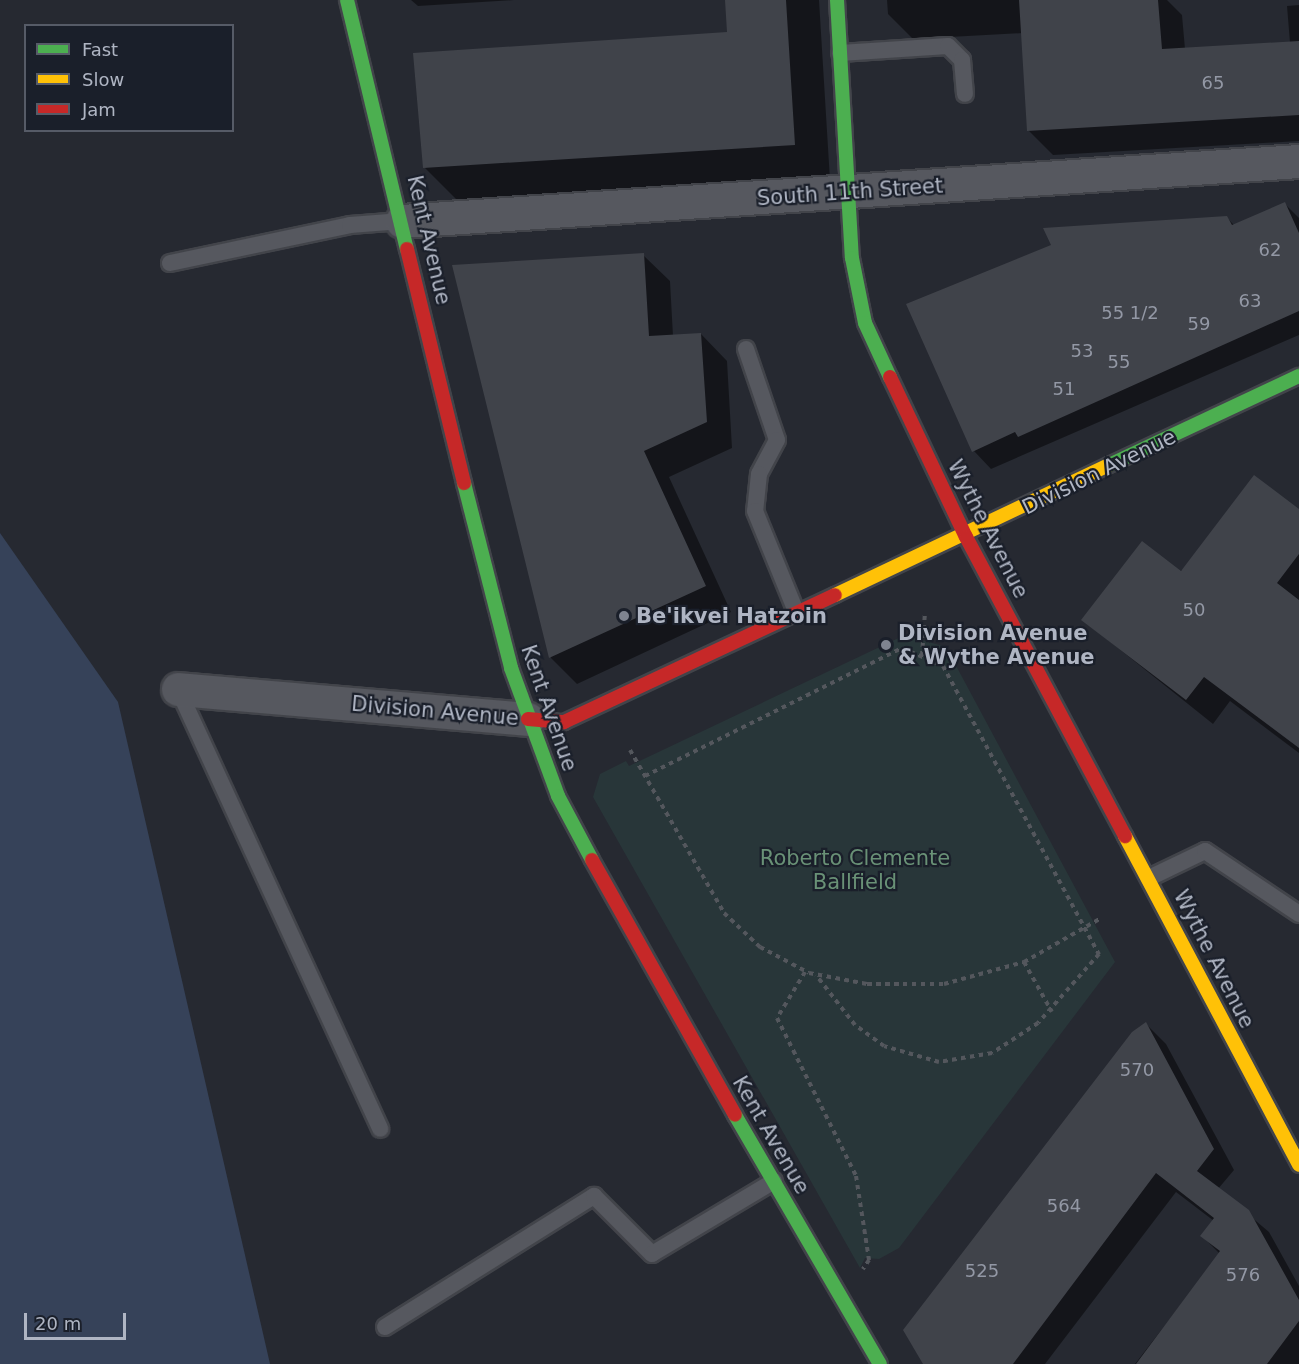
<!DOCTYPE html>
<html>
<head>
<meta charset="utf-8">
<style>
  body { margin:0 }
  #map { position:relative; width:1299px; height:1364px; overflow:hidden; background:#262931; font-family:"DejaVu Sans",sans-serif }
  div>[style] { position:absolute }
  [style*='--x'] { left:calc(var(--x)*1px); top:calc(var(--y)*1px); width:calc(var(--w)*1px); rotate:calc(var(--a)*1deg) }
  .green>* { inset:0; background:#283639 }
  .water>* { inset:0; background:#364259 }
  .shadow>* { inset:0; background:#0007 }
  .building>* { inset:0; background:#40434a }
  .path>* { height:4px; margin-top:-2px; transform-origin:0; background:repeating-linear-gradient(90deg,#54575d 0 4.5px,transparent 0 9px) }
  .roads { filter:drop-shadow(2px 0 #42444a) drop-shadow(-2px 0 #42444a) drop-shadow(0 2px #42444a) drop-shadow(0 -2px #42444a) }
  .lane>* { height:16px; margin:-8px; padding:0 8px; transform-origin:8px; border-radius:8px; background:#56585f }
  .street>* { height:33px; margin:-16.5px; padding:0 16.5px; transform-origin:16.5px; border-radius:16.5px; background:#56585f }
  .fast>* { height:14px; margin:-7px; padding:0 7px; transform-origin:7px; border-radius:7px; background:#4caf50 }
  .slow>* { height:14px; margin:-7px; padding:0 7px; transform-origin:7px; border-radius:7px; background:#ffc107 }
  .jam>* { height:14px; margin:-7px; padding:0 7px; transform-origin:7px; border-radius:7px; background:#c62828 }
  .dots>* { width:16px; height:16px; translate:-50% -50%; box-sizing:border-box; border:3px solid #1a1f2a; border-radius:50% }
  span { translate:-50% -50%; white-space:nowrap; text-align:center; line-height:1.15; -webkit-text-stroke:4.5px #1a1f2a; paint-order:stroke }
  .number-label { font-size:18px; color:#9398a5 }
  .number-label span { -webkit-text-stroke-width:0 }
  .street-label { font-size:21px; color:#afb5c3 }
  .poi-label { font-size:21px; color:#afb5c3; font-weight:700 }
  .left { translate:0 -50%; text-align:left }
  .park-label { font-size:21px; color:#699176 }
  .legend { position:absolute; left:24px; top:24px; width:210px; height:108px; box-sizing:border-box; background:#1a1f2a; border:2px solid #565b67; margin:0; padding:8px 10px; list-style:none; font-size:18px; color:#afb5c3 }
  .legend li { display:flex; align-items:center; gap:12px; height:30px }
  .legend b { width:30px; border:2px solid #565b67 }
  .scale { position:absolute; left:24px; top:1313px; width:102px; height:27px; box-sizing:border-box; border:3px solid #afb5c3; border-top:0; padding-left:8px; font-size:18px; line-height:21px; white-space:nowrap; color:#afb5c3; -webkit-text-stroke:4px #1a1f2a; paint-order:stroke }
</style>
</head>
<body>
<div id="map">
  <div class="green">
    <i style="clip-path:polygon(905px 635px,946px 647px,1115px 962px,899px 1248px,879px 1259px,865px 1258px,860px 1268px,593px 797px,600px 774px,626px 761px,629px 766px)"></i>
  </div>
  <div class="water">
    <i style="clip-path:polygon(0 533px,118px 702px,270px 1364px,0 1364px)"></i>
  </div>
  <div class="shadow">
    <i style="clip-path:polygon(411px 0,514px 0,418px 6px)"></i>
    <i style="clip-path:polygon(726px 0,819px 0,830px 180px,461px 204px,425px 168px,729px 33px)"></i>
    <i style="clip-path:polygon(887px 0,1167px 0,1182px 15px,1185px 49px,1290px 43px,1287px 6px,1299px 5px,1299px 141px,1053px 155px,1028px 130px,1023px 33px,913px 39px,888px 14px)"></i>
    <i style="clip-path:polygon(1285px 204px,1299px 218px,1299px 335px,991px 469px,974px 451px,1227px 218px,1235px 226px)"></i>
    <i style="clip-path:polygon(643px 255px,670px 281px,673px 336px,701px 334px,727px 361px,732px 448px,669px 477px,731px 612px,577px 684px,551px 658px,454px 267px)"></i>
    <i style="clip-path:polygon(1299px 511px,1299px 753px,1230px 701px,1213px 724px,1083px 620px)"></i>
    <i style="clip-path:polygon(1146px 1024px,1166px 1044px,1234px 1170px,1218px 1189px,1269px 1232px,1299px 1286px,1299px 1364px,1135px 1364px,1220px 1254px,1202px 1236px,1214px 1221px,1176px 1192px,1045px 1364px,925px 1364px)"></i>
  </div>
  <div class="building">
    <i style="clip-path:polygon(725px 0,786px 0,795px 145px,423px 168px,413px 53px,727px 32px)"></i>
    <i style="clip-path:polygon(1019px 0,1158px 0,1162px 49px,1299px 41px,1299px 115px,1027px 131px)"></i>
    <i style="clip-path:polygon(1285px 202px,1299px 233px,1299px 311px,1018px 437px,1015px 432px,972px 452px,906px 304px,1051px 245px,1043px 228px,1227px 216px,1232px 225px)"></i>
    <i style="clip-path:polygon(644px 253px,649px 336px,701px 333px,707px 422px,644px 451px,706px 586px,549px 658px,452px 265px)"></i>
    <i style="clip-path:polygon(1254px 475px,1299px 509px,1299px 554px,1277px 583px,1299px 600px,1299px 748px,1204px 677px,1186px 700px,1081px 620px,1142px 541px,1181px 571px)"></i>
    <i style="clip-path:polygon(1146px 1022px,1214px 1149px,1197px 1171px,1249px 1210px,1299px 1300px,1299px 1321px,1267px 1364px,1136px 1364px,1220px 1251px,1200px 1236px,1214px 1218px,1156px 1173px,1013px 1364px,923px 1364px,903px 1330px,1132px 1032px)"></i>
  </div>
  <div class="path">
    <i style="--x:922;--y:656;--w:44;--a:-86.1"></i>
    <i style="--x:630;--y:750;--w:188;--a:60"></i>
    <i style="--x:724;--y:913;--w:50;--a:43.4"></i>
    <i style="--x:760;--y:947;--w:55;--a:28"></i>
    <i style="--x:809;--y:973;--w:59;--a:10.7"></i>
    <i style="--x:867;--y:984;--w:77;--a:0"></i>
    <i style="--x:944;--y:984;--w:83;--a:-15.4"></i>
    <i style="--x:1024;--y:962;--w:89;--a:-29.7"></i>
    <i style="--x:645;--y:776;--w:287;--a:-26.5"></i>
    <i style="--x:902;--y:648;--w:45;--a:23.7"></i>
    <i style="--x:943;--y:666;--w:328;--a:61.6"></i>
    <i style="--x:1099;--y:954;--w:92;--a:131.5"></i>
    <i style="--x:1038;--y:1023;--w:55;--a:146.9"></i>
    <i style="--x:992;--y:1053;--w:54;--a:170.4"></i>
    <i style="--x:939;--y:1062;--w:57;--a:-163.8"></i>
    <i style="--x:884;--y:1046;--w:36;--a:-144"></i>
    <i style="--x:855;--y:1025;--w:63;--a:-128"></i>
    <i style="--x:1024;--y:962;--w:57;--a:60.8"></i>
    <i style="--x:805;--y:972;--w:54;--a:121.3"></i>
    <i style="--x:777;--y:1018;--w:177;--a:63.4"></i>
    <i style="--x:856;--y:1176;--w:85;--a:81.2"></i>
    <i style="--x:869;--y:1260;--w:11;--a:124"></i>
  </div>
  <div class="roads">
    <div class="lane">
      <i style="--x:840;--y:53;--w:108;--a:-3.7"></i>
      <i style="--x:948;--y:46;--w:20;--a:45"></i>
      <i style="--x:962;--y:60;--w:34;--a:85"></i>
      <i style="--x:170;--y:263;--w:184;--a:-11.9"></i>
      <i style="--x:350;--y:225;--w:52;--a:-4.4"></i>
      <i style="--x:746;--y:349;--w:96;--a:71.2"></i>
      <i style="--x:777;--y:440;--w:38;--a:118"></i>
      <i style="--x:759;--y:474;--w:37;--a:96"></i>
      <i style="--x:755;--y:511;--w:111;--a:67.8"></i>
      <i style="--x:178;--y:689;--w:484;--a:65.3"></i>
      <i style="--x:1149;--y:878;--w:62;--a:-25.7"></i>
      <i style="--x:1205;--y:851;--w:113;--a:33.8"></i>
      <i style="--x:385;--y:1327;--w:247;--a:-32.1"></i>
      <i style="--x:594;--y:1196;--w:82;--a:45"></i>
      <i style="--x:652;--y:1254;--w:142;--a:-30.9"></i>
    </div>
    <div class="street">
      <i style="--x:402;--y:221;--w:899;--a:-3.83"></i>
      <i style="--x:178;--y:689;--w:351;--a:4.9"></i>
    </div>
    <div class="fast">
      <i style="--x:347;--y:0;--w:256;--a:76.5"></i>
      <i style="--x:837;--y:0;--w:258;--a:86.7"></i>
      <i style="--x:852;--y:258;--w:66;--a:78.7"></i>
      <i style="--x:865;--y:323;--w:60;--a:65.2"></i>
      <i style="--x:1109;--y:465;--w:210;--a:-25.1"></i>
      <i style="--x:464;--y:483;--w:191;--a:75.7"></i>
      <i style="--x:511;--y:668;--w:136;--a:69.8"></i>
      <i style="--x:558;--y:796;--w:72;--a:62"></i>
      <i style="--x:735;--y:1115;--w:288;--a:59.8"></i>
    </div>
    <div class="slow">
      <i style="--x:835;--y:595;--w:303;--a:-25.4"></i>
      <i style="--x:1125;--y:836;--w:372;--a:62.1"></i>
    </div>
    <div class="jam">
      <i style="--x:407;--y:249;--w:241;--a:76.3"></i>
      <i style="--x:890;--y:377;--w:177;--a:64.6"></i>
      <i style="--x:966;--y:537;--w:339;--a:62"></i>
      <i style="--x:528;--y:719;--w:36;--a:5"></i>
      <i style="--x:564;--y:722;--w:299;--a:-25.1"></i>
      <i style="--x:592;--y:860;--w:292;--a:60.7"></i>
    </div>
  </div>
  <div class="dots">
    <i style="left:624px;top:616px;background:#7f8490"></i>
    <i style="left:886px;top:645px;background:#7f8490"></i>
  </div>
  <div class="number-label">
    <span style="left:1213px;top:83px">65</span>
    <span style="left:1270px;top:250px">62</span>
    <span style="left:1250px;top:301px">63</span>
    <span style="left:1130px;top:313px">55 1/2</span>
    <span style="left:1199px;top:324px">59</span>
    <span style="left:1082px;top:351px">53</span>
    <span style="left:1119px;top:362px">55</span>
    <span style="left:1064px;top:389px">51</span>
    <span style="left:1194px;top:610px">50</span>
    <span style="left:1137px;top:1070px">570</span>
    <span style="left:1064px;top:1206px">564</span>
    <span style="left:982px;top:1271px">525</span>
    <span style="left:1243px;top:1275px">576</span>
  </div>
  <div class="street-label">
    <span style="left:850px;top:192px;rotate:-4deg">South 11th Street</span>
    <span style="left:429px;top:240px;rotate:77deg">Kent Avenue</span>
    <span style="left:1099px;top:472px;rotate:-26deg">Division Avenue</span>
    <span style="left:988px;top:529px;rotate:63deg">Wythe Avenue</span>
    <span style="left:549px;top:708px;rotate:71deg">Kent Avenue</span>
    <span style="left:435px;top:711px;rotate:5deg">Division Avenue</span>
    <span style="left:1214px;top:959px;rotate:63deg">Wythe Avenue</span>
    <span style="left:771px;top:1135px;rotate:60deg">Kent Avenue</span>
  </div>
  <div class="poi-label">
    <span class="left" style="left:636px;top:616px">Be'ikvei Hatzoin</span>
    <span class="left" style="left:898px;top:645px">Division Avenue<br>&amp; Wythe Avenue</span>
  </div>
  <div class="park-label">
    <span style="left:855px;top:870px">Roberto Clemente<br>Ballfield</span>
  </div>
  <ul class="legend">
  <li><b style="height:8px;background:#4caf50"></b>Fast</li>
  <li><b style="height:8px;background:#ffc107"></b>Slow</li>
  <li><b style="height:8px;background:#c62828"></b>Jam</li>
  </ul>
  <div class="scale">20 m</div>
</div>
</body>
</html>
